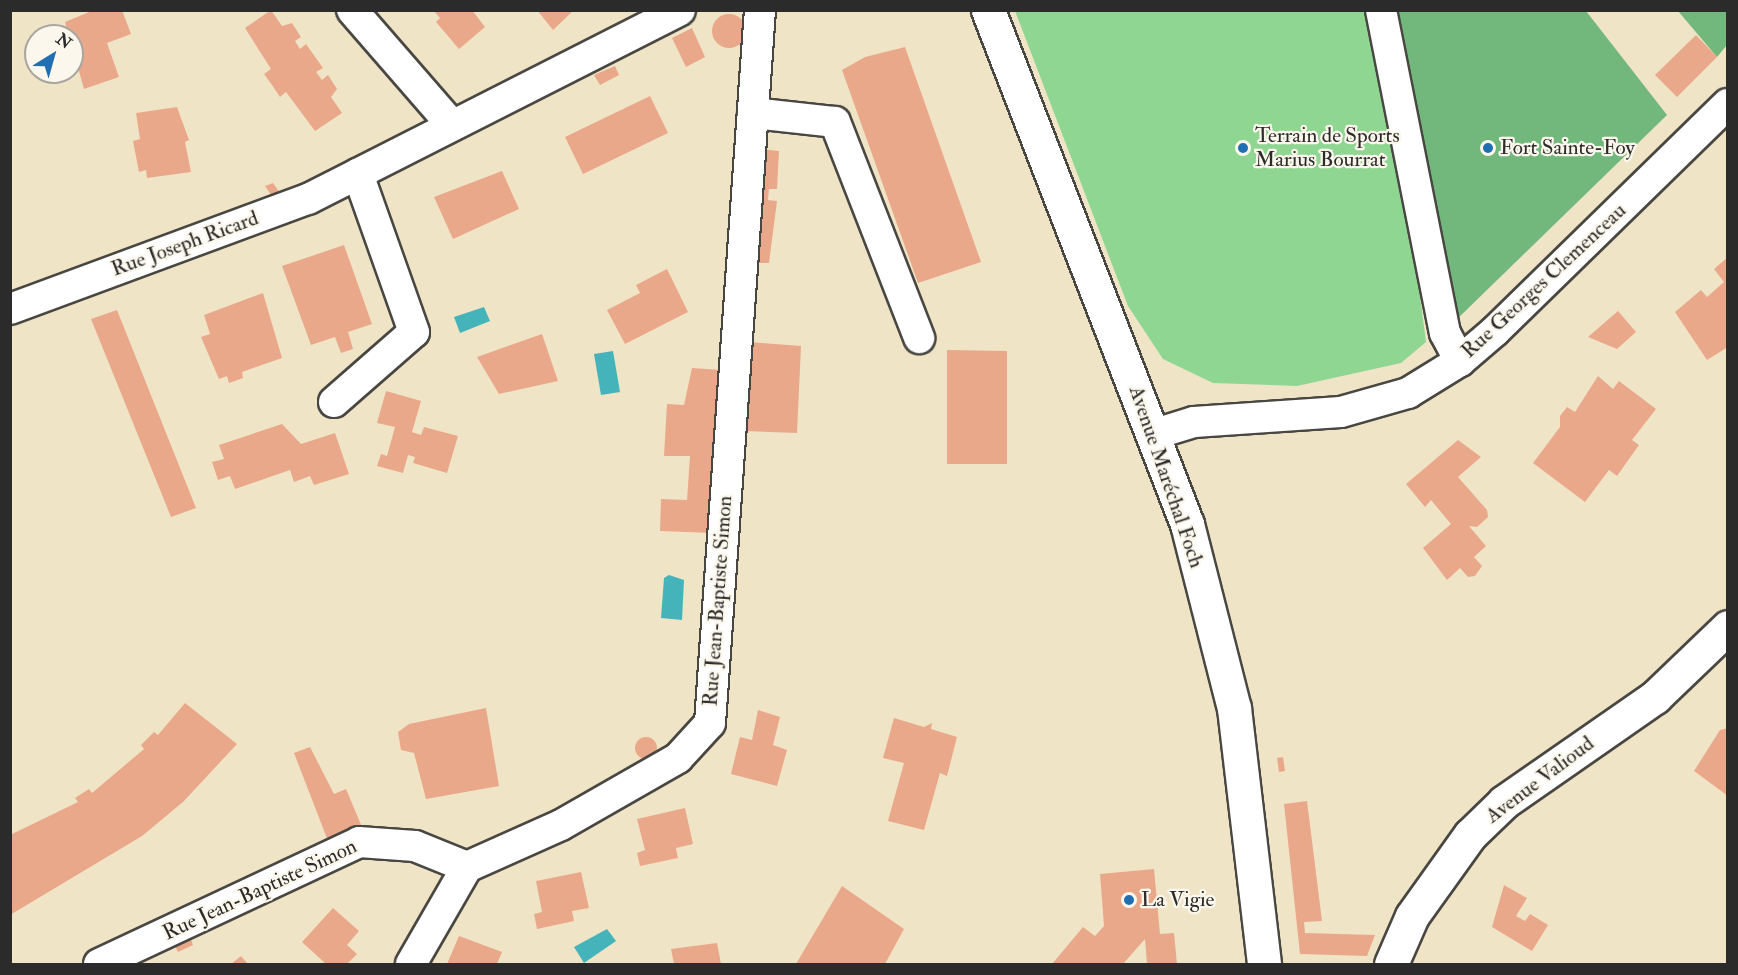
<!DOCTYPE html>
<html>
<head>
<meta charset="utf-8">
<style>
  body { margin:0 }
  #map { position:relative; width:1738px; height:975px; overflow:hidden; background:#f0e4c6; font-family:"IM FELL Double Pica",serif }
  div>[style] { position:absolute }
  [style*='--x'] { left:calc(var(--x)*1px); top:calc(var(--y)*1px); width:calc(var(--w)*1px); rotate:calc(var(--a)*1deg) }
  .green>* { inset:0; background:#8ed691 }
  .forest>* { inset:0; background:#72b77b }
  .water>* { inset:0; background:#44b4ba }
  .building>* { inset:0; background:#eaa88b }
  .round { border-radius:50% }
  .roads { filter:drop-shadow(2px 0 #494742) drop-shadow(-2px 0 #494742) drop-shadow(0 2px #494742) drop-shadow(0 -2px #494742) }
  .minor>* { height:30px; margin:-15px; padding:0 15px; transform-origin:15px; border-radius:15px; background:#fff }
  .major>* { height:33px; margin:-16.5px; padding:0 16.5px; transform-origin:16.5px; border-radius:16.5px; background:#fff }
  .dots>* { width:16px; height:16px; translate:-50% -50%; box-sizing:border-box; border:3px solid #fbf7ec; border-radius:50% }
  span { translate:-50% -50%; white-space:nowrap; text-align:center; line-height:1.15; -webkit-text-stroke:4.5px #fbf7ec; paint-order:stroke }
  .poi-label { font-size:21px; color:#2b2b2b }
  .left { translate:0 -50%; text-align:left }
  .street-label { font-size:21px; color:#2b2b2b }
  .frame { position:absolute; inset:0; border:12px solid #2b2b2b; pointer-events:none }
  .north { position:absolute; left:24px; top:24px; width:60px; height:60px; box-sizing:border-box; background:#fbf7ec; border:2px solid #a8a59f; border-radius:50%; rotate:37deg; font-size:16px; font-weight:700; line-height:24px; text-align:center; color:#2b2b2b }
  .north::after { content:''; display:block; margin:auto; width:21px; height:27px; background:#1f6fb2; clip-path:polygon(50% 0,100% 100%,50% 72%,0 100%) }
</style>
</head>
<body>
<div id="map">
  <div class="green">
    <i style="clip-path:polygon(1015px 11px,1392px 11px,1435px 286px,1419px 289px,1426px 342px,1401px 363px,1297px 386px,1213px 383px,1163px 359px,1128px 306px)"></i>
  </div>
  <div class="forest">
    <i style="clip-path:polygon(1392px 11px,1586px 11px,1667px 115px,1454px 322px)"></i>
    <i style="clip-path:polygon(1678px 11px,1726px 11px,1727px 45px,1717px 57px)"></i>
  </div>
  <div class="water">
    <i style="clip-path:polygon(484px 307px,490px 321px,460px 333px,454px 317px)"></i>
    <i style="clip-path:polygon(613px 351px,620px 392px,601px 395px,594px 354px)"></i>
    <i style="clip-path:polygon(669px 575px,684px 580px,682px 620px,661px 618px,664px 578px)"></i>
    <i style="clip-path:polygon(607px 929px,616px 941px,584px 963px,574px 947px)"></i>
  </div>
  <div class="building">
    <i style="clip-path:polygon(94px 10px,122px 10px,131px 34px,107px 43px,119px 77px,84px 89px,65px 22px)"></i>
    <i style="clip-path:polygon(271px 10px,282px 26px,292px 23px,301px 37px,295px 41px,300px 49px,306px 44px,323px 68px,316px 72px,322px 80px,328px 75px,337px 89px,331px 97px,342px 113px,315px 131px,286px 92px,280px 97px,272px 85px,264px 74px,271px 69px,245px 28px)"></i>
    <i style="clip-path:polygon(433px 10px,472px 10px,485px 27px,459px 49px,436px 22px,440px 18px)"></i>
    <i style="clip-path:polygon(537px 10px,574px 10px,553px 30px)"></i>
    <i class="round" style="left:712px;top:14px;width:34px;height:34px"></i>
    <i style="clip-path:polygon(692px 28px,705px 57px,686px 67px,672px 38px)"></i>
    <i style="clip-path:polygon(1696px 35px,1717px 57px,1677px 97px,1655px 75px)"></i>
    <i style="clip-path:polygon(905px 47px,981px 262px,918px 283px,842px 70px,865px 57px)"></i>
    <i style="clip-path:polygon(615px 66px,619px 75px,600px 85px,594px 75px)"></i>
    <i style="clip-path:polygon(650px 96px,668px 133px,583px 174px,565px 137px)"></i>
    <i style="clip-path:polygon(177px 107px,189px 140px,185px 142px,191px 172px,147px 178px,146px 170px,139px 172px,133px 141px,140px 139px,136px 113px)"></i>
    <i style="clip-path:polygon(759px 149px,779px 151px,777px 189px,769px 189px,768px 200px,777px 201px,769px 263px,752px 263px)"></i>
    <i style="clip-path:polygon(502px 171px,519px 209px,453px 239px,434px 197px)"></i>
    <i style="clip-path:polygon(273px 183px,282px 196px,274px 199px,265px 186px)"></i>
    <i style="clip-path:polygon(344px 245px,372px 324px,348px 332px,353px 349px,341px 353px,335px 337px,311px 345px,282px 266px)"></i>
    <i style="clip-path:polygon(1728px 257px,1728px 347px,1707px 360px,1675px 312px,1701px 290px,1707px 297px,1724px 282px,1714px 269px)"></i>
    <i style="clip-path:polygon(667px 269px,688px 312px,625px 344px,607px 310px,640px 293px,636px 285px)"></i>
    <i style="clip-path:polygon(263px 293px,282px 358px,242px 372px,243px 378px,229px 383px,227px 376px,219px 379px,201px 337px,210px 334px,204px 315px)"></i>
    <i style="clip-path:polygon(117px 310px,196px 508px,171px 517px,91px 319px)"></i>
    <i style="clip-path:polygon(1618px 311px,1636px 332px,1617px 349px,1588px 337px)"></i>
    <i style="clip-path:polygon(542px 334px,558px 381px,499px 394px,477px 357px)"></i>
    <i style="clip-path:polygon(749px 342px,801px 346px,797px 433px,745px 431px)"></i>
    <i style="clip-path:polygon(947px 350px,1007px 351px,1007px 464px,947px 464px)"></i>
    <i style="clip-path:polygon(692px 368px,722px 370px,711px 533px,660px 531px,661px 499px,687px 500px,690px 456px,664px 456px,667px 404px,684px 405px)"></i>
    <i style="clip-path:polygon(1598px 376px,1613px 389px,1619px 381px,1656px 409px,1632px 440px,1639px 445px,1617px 476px,1609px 470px,1585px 502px,1533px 463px,1560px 427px,1560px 416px,1567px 407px,1575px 412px)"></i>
    <i style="clip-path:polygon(386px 391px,421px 401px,412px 432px,421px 435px,424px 427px,458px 436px,447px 473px,413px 463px,415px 457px,408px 455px,403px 473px,377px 466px,381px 454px,387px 456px,395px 427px,377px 423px)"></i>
    <i style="clip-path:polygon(282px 424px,301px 444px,335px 433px,349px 474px,314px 485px,310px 476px,294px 482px,290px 470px,235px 489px,230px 476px,218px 480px,212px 462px,224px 459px,219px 445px)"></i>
    <i style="clip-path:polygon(1458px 440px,1481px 457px,1458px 477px,1487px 510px,1488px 517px,1477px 527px,1469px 526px,1486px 546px,1474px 557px,1482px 566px,1475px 576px,1468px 577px,1460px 568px,1447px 580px,1423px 548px,1451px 524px,1431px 500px,1425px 507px,1406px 484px)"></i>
    <i style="clip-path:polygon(185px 703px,237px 744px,183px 802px,142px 836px,10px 915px,10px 835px,78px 802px,75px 798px,89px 789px,92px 793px,144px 749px,141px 745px,154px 732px,158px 735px)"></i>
    <i style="clip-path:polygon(486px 708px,499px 786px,426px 799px,414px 753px,401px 750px,398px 732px,409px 724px)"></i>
    <i style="clip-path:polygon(758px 710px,780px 717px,773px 745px,787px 750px,777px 786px,731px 774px,740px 737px,752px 740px)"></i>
    <i style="clip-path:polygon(894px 718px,924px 727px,932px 723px,931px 729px,957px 737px,947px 776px,940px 773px,924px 830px,888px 821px,904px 763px,883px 758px)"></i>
    <i style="clip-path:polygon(1728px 728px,1728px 796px,1694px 771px,1720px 730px)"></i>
    <i class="round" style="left:635px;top:737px;width:22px;height:22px"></i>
    <i style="clip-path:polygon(310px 747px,334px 794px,346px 789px,362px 827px,328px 841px,294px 753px)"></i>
    <i style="clip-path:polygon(1283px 757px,1285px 771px,1279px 772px,1277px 758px)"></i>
    <i style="clip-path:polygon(1307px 801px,1322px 921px,1304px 922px,1305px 933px,1375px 935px,1367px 956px,1300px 954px,1284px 804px)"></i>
    <i style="clip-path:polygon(685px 808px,693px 844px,676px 848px,678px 858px,640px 866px,637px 853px,645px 850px,637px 819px)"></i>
    <i style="clip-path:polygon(1154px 869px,1160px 934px,1174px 933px,1177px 964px,1147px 964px,1145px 939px,1123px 964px,1052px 964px,1083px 927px,1095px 936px,1104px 926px,1100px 874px)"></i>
    <i style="clip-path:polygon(581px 872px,589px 908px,572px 911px,574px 921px,537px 929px,534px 914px,542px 912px,536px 881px)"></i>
    <i style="clip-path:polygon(1504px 885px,1527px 898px,1516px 916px,1525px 921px,1530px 914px,1548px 925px,1532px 951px,1492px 927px)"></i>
    <i style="clip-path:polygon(842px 886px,904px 929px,885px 964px,796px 964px)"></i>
    <i style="clip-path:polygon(333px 908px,359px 931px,347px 945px,357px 954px,347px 964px,326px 964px,302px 942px)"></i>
    <i style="clip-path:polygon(189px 934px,193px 945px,178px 952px,173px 942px)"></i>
    <i style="clip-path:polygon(459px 936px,502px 952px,497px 964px,447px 964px)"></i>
    <i style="clip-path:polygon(717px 943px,721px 964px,674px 964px,671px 949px)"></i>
    <i style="clip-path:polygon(241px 956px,248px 964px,231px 964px)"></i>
  </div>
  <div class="roads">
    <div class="minor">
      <i style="--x:352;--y:10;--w:152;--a:49"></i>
      <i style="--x:1381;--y:10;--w:329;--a:78.8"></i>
      <i style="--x:1445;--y:333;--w:32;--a:62"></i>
      <i style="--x:753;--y:113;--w:82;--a:6.3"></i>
      <i style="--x:835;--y:122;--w:232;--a:68.7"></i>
      <i style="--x:10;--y:309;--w:318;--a:-20.3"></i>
      <i style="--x:308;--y:199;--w:417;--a:-26.9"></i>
      <i style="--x:334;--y:402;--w:106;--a:-41.2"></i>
      <i style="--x:414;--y:332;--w:168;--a:-109.5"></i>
      <i style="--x:1155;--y:434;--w:41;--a:-17.1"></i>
      <i style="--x:1194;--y:422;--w:147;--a:-3.9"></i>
      <i style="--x:1341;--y:412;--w:70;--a:-15.8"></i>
      <i style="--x:1408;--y:393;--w:61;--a:-31.6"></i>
      <i style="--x:1460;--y:361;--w:46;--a:-40.6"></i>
      <i style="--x:1495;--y:331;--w:325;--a:-44.3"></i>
      <i style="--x:99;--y:964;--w:287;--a:-25.1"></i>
      <i style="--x:359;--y:842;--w:56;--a:4.1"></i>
      <i style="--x:415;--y:846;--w:56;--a:22"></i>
      <i style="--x:467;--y:867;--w:103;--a:-24.1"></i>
      <i style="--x:561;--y:825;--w:135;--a:-29.8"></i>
      <i style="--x:678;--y:758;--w:47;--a:-47.6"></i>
      <i style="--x:710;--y:723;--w:715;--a:-85.99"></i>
      <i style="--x:411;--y:964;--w:112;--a:-60"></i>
    </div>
    <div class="major">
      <i style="--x:988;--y:10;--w:551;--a:68.84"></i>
      <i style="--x:1187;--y:524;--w:190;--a:75.7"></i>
      <i style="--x:1234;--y:708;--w:258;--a:83.3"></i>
      <i style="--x:1391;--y:964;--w:52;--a:-66.4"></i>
      <i style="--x:1412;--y:916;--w:100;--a:-54.4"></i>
      <i style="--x:1470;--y:835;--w:47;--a:-44.1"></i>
      <i style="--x:1504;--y:802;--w:184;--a:-34.8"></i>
      <i style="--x:1655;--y:697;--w:101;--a:-43.8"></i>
    </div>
  </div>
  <div class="dots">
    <i style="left:1243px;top:148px;background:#1f6fb2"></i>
    <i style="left:1488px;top:148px;background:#1f6fb2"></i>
    <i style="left:1129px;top:900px;background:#1f6fb2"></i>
  </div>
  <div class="poi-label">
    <span class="left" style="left:1255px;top:148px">Terrain de Sports<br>Marius Bourrat</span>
    <span class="left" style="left:1500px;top:148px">Fort Sainte-Foy</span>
    <span class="left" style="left:1141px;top:900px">La Vigie</span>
  </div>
  <div class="street-label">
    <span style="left:185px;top:244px;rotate:-20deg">Rue Joseph Ricard</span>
    <span style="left:1544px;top:281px;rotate:-43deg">Rue Georges Clemenceau</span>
    <span style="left:1166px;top:477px;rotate:71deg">Avenue Maréchal Foch</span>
    <span style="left:718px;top:601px;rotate:-86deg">Rue Jean-Baptiste Simon</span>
    <span style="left:1540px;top:780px;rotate:-37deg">Avenue Valioud</span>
    <span style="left:260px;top:890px;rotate:-25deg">Rue Jean-Baptiste Simon</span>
  </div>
  <div class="frame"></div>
  <div class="north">N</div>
</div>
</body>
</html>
